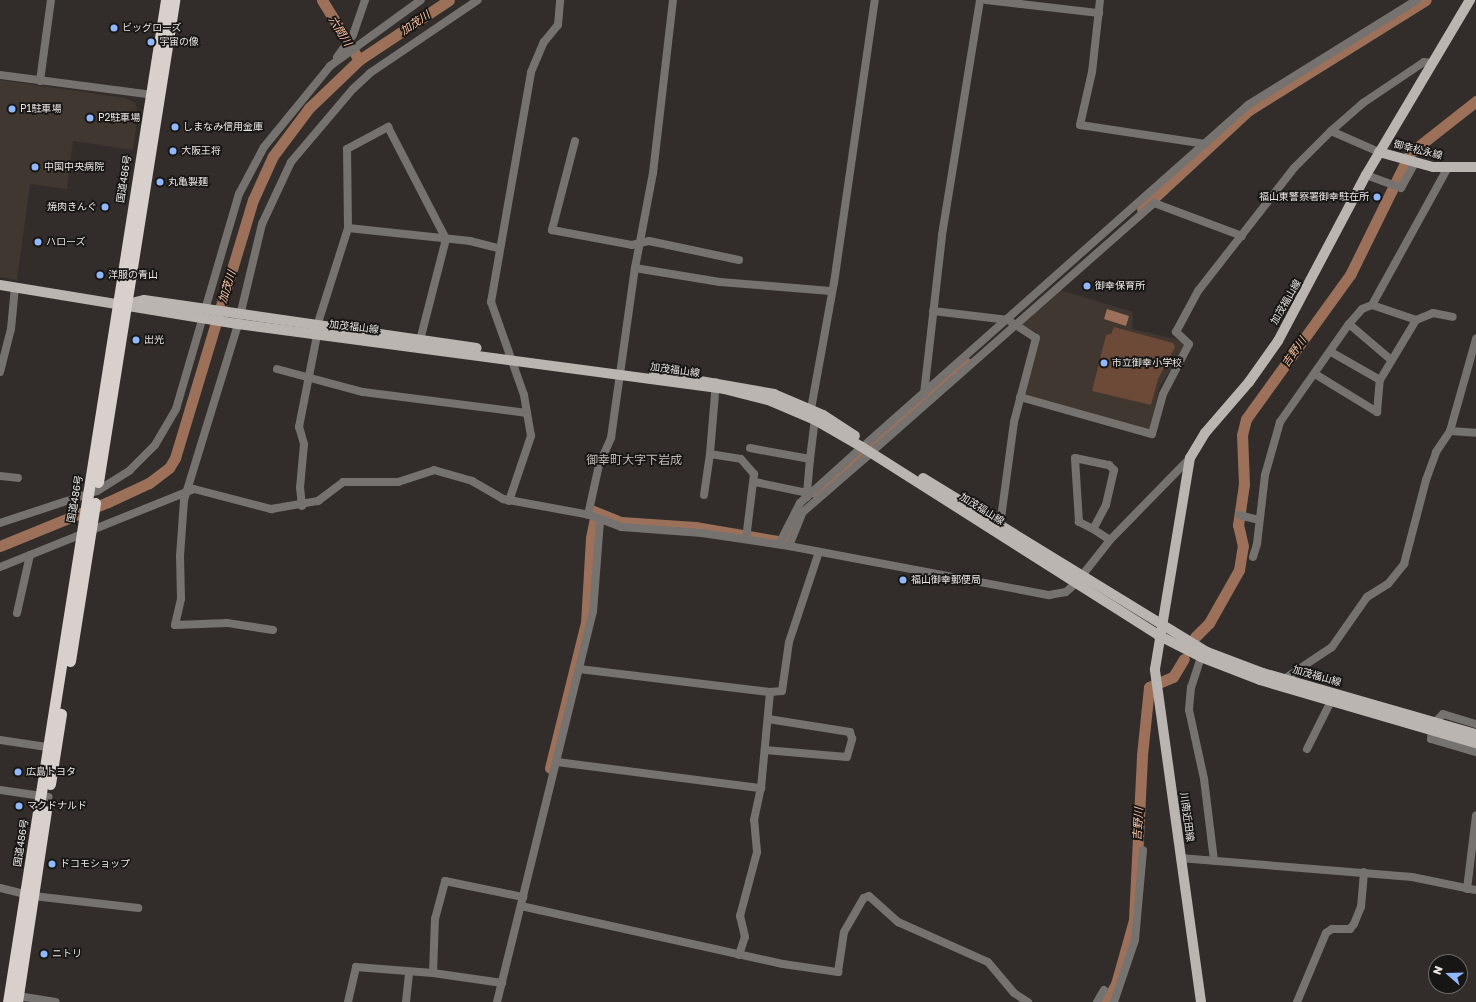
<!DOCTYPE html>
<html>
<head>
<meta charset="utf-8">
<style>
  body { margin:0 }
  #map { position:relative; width:1476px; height:1002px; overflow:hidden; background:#322d2a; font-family:"Golos Text","Noto Sans JP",sans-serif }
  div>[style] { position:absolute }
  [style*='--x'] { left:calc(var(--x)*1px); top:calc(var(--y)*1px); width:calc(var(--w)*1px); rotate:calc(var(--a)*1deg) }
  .built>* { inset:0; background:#413731 }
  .green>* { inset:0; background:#6c4a37 }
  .water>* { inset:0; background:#9d7159 }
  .river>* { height:11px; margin:-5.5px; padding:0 5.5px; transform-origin:5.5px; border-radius:5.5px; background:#9d7159 }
  .minor>* { height:8px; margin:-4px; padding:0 4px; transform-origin:4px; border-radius:4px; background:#757270 }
  .major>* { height:10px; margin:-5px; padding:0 5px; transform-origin:5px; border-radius:5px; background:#bbb5b2 }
  .highway>* { height:11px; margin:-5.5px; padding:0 5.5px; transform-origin:5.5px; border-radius:5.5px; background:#d7d0cc }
  .dots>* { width:11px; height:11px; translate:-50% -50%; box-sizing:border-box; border:2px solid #181614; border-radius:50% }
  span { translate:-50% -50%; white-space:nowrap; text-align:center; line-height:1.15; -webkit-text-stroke:3.5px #181614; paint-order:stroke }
  .poi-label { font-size:10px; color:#e9e6e4 }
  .left { translate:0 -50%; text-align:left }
  .right { translate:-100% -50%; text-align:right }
  .street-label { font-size:10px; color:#e9e6e4 }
  .water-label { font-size:11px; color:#fdc4a6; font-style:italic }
  .quarter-label { font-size:12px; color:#c3bdb9 }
  .north { position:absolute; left:1428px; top:954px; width:40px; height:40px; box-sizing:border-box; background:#181614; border:1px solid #6c6967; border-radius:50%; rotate:290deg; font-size:11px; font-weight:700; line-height:16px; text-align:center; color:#e9e6e4 }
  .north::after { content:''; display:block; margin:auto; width:14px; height:18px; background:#8fb8fd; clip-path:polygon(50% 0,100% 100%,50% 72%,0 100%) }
</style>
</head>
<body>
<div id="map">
  <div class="built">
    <i style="clip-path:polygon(0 80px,125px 98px,135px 103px,138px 113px,133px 150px,73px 141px,67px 189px,30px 184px,17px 280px,0 277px)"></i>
    <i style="clip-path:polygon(1060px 290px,1133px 312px,1132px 329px,1181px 340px,1185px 346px,1159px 388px,1151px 428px,1146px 432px,1027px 398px,1025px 394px,1038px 340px,1037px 332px,1020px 326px)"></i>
  </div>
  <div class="green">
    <i style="clip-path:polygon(1114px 327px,1173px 343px,1175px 347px,1158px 379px,1151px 405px,1092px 391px,1106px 335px,1111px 334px)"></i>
  </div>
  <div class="water">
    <i style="clip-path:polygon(1107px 309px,1129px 316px,1126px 326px,1104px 319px)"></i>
  </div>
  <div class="river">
    <i style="--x:322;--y:0;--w:70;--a:58.3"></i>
    <i style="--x:1142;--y:209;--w:146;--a:-42.8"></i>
    <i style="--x:1249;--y:110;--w:208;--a:-31.9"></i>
    <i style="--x:816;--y:493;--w:199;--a:-40.7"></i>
    <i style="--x:591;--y:510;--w:32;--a:22"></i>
    <i style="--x:621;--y:522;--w:74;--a:3.9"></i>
    <i style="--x:695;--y:527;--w:90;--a:9.6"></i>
    <i style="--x:784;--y:542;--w:24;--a:-60"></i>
    <i style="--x:0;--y:546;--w:117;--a:-22.2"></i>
    <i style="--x:108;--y:502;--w:45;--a:-24.9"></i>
    <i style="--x:149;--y:483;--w:25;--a:-37"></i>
    <i style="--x:169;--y:468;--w:12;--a:-59"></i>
    <i style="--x:175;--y:458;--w:270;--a:-73.2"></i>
    <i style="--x:253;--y:200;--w:48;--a:-65.6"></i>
    <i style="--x:273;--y:156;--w:60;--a:-53.1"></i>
    <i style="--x:309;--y:108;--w:69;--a:-43.8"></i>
    <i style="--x:359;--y:60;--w:108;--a:-33.7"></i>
    <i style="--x:1195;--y:637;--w:20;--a:-45"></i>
    <i style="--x:1209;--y:623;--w:61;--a:-60.5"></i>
    <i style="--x:1239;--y:570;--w:24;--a:-81"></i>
    <i style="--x:1243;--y:546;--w:22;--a:-103"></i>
    <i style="--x:1238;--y:525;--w:41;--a:-81.7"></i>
    <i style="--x:1244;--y:484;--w:49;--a:-92.3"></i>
    <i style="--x:1242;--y:435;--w:16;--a:-76"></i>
    <i style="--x:1246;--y:419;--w:178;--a:-54.2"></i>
    <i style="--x:1350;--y:275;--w:136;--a:-63.8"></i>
    <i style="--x:1410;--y:153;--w:84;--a:-38.2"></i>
    <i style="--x:550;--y:768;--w:149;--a:-76.1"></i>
    <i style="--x:586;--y:623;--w:85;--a:-86.6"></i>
    <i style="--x:591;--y:538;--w:26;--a:-79"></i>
    <i style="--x:1106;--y:1002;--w:21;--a:-61"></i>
    <i style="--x:1116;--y:984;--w:66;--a:-74.3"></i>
    <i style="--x:1134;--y:920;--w:165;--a:-87.2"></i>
    <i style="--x:1142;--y:755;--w:68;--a:-84.1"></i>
    <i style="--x:1149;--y:687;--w:26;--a:-23"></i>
    <i style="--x:1173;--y:677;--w:21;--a:-59"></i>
  </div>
  <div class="minor">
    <i style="--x:986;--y:0;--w:114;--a:6.6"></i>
    <i style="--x:1100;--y:0;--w:72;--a:96.3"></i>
    <i style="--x:1092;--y:72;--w:54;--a:102.8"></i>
    <i style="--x:1080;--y:125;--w:127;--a:8.6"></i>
    <i style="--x:337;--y:57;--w:27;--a:-54"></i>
    <i style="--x:353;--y:35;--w:37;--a:-71"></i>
    <i style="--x:0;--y:75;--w:156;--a:7.4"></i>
    <i style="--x:40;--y:81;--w:82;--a:-82.3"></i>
    <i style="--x:1331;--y:131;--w:52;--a:23.6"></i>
    <i style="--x:575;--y:141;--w:92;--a:104.5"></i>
    <i style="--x:552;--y:230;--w:81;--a:10.6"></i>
    <i style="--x:632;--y:245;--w:17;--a:-13"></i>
    <i style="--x:649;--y:241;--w:92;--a:11.9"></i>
    <i style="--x:1366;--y:175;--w:37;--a:20"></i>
    <i style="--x:1401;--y:188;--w:29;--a:-61"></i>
    <i style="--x:348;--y:228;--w:123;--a:6.1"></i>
    <i style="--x:470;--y:241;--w:30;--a:14"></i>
    <i style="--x:635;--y:268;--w:86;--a:9.4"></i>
    <i style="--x:720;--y:282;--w:111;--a:4.6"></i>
    <i style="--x:1372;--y:305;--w:46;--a:18.8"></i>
    <i style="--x:933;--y:311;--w:76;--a:6.8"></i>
    <i style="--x:1008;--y:320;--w:33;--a:33"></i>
    <i style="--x:1036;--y:338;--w:87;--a:104.7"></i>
    <i style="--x:1014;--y:422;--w:104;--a:97.7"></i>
    <i style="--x:1349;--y:324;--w:54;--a:40.5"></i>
    <i style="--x:317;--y:326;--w:103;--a:-72.4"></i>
    <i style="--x:348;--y:228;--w:79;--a:-90.7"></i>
    <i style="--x:347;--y:149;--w:47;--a:-28.2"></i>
    <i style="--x:388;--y:127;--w:126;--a:62.6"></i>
    <i style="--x:446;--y:239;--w:104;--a:104.4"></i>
    <i style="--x:1331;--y:352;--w:56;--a:29.7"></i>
    <i style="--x:277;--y:369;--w:89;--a:15"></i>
    <i style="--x:363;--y:392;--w:165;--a:7.3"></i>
    <i style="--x:0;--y:372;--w:44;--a:-75.7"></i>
    <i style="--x:11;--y:329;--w:42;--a:-84.6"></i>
    <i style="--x:1315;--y:374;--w:73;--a:31.5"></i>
    <i style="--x:1377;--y:412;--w:32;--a:-85"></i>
    <i style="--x:1380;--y:380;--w:70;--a:-59"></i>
    <i style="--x:1416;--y:320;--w:18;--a:-22"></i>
    <i style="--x:1433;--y:313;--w:20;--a:11"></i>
    <i style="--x:716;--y:382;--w:72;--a:94.8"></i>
    <i style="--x:710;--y:454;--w:31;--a:9"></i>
    <i style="--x:741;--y:459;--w:20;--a:49"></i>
    <i style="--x:754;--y:474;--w:65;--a:97"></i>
    <i style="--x:924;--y:394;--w:160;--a:-83.5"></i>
    <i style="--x:942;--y:235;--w:238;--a:-80.8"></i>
    <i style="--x:1020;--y:397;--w:137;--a:15.7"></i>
    <i style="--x:1152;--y:434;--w:41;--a:-74.6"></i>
    <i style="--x:1163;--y:394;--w:56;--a:-62.5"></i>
    <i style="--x:1189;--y:344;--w:18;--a:-137"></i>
    <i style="--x:1176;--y:332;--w:47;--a:-61.8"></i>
    <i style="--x:1198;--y:291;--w:156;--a:-52"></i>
    <i style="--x:1294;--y:168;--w:52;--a:-45"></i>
    <i style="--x:1331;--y:131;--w:43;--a:-41.2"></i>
    <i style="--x:1363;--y:103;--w:73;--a:-33.9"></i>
    <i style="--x:1424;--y:62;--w:7;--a:8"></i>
    <i style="--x:1450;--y:431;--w:26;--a:4"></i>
    <i style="--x:867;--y:443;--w:509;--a:-41.58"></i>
    <i style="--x:1248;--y:105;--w:199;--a:-31.9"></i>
    <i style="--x:750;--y:448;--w:61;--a:10.4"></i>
    <i style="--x:810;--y:459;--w:34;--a:95"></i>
    <i style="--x:876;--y:448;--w:371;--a:-41.4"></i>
    <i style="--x:1154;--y:203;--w:94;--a:20.6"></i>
    <i style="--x:810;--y:459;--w:39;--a:-83"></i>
    <i style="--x:815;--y:420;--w:12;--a:-110"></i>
    <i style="--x:811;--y:409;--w:128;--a:-79.7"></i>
    <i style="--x:834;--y:283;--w:286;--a:-81.8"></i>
    <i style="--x:0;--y:476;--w:18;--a:6"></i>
    <i style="--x:755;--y:482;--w:53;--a:11.9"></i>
    <i style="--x:807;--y:493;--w:4;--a:90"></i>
    <i style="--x:704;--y:495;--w:41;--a:-81.7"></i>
    <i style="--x:509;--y:501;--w:69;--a:-71.3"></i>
    <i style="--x:531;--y:436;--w:42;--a:-99.7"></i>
    <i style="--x:524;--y:395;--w:99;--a:-109.5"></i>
    <i style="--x:491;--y:302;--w:233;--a:-80.1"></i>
    <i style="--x:531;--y:72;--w:33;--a:-67"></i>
    <i style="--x:544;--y:42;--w:22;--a:-51"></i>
    <i style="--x:558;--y:25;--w:25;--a:-85"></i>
    <i style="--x:302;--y:506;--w:18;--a:-96"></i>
    <i style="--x:300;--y:488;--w:44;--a:-84.8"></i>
    <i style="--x:304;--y:444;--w:18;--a:-106"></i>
    <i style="--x:299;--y:427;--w:94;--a:-78.9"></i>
    <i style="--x:588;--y:515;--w:51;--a:-77.6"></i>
    <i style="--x:599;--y:465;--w:30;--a:-66"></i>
    <i style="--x:611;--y:438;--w:172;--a:-82"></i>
    <i style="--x:635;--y:268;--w:97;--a:-79.3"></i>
    <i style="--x:653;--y:173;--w:174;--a:-83.4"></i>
    <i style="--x:1239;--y:515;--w:21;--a:14"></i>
    <i style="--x:0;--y:523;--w:102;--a:-18.3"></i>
    <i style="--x:97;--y:491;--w:39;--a:-32"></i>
    <i style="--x:130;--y:470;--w:35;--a:-45"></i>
    <i style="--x:155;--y:445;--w:42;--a:-59.7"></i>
    <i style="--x:176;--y:409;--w:224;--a:-73.7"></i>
    <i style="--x:239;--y:194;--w:53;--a:-62"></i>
    <i style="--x:264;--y:147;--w:104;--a:-50.8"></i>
    <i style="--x:330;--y:66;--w:112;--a:-36"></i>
    <i style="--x:1093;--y:529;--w:16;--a:-153"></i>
    <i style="--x:1079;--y:522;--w:64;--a:-93.6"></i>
    <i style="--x:1075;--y:458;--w:35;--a:12"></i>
    <i style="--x:1109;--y:465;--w:7;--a:45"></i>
    <i style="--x:1114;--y:470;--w:36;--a:103"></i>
    <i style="--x:1106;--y:505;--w:27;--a:118"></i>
    <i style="--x:1093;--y:529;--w:20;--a:33"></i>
    <i style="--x:779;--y:544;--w:46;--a:-62.9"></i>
    <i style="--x:800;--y:503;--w:84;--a:-42.1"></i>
    <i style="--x:789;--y:546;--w:37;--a:-68"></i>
    <i style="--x:803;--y:512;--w:90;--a:-40.9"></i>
    <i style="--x:1253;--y:557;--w:14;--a:-73"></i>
    <i style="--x:1257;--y:544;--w:69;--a:-83.4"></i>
    <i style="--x:1265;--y:475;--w:55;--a:-74.2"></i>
    <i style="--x:1280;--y:422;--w:120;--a:-54.9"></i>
    <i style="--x:1349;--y:324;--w:20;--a:-49"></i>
    <i style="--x:1362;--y:309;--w:11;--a:-22"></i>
    <i style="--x:1372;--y:305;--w:155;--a:-61.1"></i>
    <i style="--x:0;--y:567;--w:209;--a:-21.9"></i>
    <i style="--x:194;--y:489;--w:80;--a:14.6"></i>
    <i style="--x:271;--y:509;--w:48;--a:-9.7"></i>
    <i style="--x:318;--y:501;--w:31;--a:-37"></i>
    <i style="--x:343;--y:482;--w:55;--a:0"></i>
    <i style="--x:398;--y:482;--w:38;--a:-18"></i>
    <i style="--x:434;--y:470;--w:40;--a:16"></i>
    <i style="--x:472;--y:481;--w:36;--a:30"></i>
    <i style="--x:503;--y:499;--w:88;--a:10.4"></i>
    <i style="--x:590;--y:515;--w:33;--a:21"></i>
    <i style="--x:621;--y:527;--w:81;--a:4.2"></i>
    <i style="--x:702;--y:533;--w:88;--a:8.5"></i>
    <i style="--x:789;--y:546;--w:265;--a:10.7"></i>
    <i style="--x:1049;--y:595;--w:17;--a:-10"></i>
    <i style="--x:1066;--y:592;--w:15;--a:-42"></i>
    <i style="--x:1077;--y:582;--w:53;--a:-51.8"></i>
    <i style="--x:1110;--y:540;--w:115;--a:-45.7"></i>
    <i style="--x:17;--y:613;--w:59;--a:-77.4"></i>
    <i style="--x:273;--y:630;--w:47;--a:-171.3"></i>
    <i style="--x:227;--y:623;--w:52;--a:177.8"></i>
    <i style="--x:175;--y:625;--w:27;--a:-77"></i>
    <i style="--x:181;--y:599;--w:43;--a:-91.3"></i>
    <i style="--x:180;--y:556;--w:56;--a:-85.9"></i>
    <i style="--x:184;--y:500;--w:184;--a:-72.9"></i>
    <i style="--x:238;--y:324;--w:103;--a:-76.5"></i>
    <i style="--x:262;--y:224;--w:68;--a:-64.9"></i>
    <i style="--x:291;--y:162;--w:96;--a:-49.7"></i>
    <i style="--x:353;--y:89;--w:23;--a:-43"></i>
    <i style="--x:370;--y:73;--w:130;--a:-34.1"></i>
    <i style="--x:1201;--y:657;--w:32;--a:108"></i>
    <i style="--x:1191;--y:687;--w:23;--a:95"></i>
    <i style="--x:1189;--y:710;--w:71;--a:77.7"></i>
    <i style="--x:1204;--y:779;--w:82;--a:83"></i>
    <i style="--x:579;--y:669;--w:192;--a:6.9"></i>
    <i style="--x:1284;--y:679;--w:58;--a:-33.7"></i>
    <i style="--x:1332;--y:647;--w:61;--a:-55"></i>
    <i style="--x:1367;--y:597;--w:25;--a:-32"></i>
    <i style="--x:1388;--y:584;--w:26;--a:-51"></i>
    <i style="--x:1404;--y:564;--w:87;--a:-75.3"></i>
    <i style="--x:1426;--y:480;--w:30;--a:-70"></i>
    <i style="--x:1436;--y:452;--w:25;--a:-56"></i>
    <i style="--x:1450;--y:431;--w:96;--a:-74.2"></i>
    <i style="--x:1435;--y:722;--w:11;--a:-45"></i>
    <i style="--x:1443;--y:714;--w:34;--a:17"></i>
    <i style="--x:1432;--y:730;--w:9;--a:96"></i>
    <i style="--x:1431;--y:739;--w:47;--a:16.1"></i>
    <i style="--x:0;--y:740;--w:54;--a:8.6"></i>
    <i style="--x:1307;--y:749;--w:54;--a:-63.4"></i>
    <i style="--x:765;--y:750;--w:82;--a:4.9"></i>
    <i style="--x:847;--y:757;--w:19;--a:-74"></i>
    <i style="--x:852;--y:739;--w:7;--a:-106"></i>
    <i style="--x:850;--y:732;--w:83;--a:-171"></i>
    <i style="--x:557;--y:762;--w:206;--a:7.3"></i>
    <i style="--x:0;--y:790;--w:49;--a:8.3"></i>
    <i style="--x:1180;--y:858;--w:233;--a:4.7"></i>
    <i style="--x:1412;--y:877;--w:65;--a:11.5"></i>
    <i style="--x:0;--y:888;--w:34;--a:14"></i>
    <i style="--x:33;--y:896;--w:106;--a:6.5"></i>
    <i style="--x:1467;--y:889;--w:74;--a:-83"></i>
    <i style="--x:521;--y:906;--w:268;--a:12.5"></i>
    <i style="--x:783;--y:964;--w:56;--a:8.3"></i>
    <i style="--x:838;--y:972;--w:40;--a:-81.5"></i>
    <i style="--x:844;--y:932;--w:39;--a:-60"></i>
    <i style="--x:864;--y:898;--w:5;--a:-22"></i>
    <i style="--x:869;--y:896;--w:39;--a:42"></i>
    <i style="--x:898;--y:922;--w:98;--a:24"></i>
    <i style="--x:988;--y:962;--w:40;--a:50"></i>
    <i style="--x:1014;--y:993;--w:17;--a:33"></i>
    <i style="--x:739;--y:955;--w:19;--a:-72"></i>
    <i style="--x:745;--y:937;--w:22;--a:-103"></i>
    <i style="--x:740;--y:916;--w:66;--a:-75.1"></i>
    <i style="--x:757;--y:852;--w:32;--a:-95"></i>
    <i style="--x:754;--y:820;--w:33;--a:-78"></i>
    <i style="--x:761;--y:788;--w:96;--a:-84.6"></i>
    <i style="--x:770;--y:692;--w:12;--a:-5"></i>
    <i style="--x:782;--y:691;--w:49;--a:-81.9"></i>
    <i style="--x:789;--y:642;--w:95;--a:-71.6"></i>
    <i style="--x:433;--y:973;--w:54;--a:-87.9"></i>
    <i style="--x:435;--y:919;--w:39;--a:-75"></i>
    <i style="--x:445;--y:881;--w:80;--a:11.6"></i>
    <i style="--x:18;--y:996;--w:38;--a:9"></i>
    <i style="--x:348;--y:1002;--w:36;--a:-77"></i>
    <i style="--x:356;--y:967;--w:77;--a:4.5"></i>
    <i style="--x:433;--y:973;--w:70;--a:8.2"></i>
    <i style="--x:406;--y:1002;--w:30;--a:-84"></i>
    <i style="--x:497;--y:1002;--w:402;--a:-76.2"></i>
    <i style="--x:593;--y:612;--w:92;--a:-85.6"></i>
    <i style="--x:1097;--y:1002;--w:14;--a:-60"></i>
    <i style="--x:1114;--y:1002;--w:65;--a:-71.3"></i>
    <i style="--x:1135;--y:940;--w:90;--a:-84.9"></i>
    <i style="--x:1297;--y:1002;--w:75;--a:-67.2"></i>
    <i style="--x:1326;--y:933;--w:7;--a:-34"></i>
    <i style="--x:1332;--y:929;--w:18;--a:0"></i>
    <i style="--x:1350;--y:929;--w:6;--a:-51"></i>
    <i style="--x:1354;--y:924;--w:18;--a:-68"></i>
    <i style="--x:1361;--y:907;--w:35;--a:-85"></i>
  </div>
  <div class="major">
    <i style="--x:1379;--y:152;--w:56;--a:15.5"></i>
    <i style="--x:1433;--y:167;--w:43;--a:0"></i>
    <i style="--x:0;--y:285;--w:241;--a:9.3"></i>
    <i style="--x:238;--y:324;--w:490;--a:7.6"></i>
    <i style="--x:724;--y:389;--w:45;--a:14"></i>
    <i style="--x:768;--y:400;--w:51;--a:23.1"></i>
    <i style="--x:815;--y:420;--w:54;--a:29.9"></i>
    <i style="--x:862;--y:447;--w:351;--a:32.4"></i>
    <i style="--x:1158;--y:635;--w:48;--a:27.1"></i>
    <i style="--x:1201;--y:657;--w:63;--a:21.3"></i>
    <i style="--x:1260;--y:680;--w:225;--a:16.3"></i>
    <i style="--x:127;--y:304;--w:17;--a:-13"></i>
    <i style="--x:144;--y:300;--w:336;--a:8.2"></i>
    <i style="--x:654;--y:373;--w:122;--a:9.9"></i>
    <i style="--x:774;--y:394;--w:53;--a:23.2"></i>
    <i style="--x:823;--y:415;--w:38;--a:33"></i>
    <i style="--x:923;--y:478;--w:333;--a:31.5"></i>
    <i style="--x:1207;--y:652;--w:60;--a:20.6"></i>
    <i style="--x:1263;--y:673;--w:222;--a:16"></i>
    <i style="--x:1201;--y:1002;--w:336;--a:-97.9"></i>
    <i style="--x:1155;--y:669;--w:214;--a:-80.6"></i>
    <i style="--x:1190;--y:458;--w:29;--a:-59"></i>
    <i style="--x:1205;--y:433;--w:67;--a:-49.2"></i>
    <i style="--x:1249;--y:382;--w:50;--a:-54.7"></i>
    <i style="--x:1278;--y:341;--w:188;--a:-62.1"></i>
    <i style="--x:1366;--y:175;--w:204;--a:-59.3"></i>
  </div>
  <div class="highway">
    <i style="--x:98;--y:482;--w:488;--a:-81"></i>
    <i style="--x:70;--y:661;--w:160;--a:-81"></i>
    <i style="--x:50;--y:784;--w:71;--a:-81.1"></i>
    <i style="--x:8;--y:1002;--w:1014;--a:-81.04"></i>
    <i style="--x:17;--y:1002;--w:193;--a:-81.4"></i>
  </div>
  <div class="dots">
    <i style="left:114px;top:28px;background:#8fb8fd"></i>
    <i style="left:151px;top:42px;background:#8fb8fd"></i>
    <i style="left:12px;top:109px;background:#8fb8fd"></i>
    <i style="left:90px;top:118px;background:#8fb8fd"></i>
    <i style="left:175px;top:127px;background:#8fb8fd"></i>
    <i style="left:173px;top:151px;background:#8fb8fd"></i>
    <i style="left:35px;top:167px;background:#8fb8fd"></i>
    <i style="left:160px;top:182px;background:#8fb8fd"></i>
    <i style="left:1377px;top:197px;background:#8fb8fd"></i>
    <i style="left:105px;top:207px;background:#8fb8fd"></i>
    <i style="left:38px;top:242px;background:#8fb8fd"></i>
    <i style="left:100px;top:275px;background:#8fb8fd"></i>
    <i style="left:1087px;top:286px;background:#8fb8fd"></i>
    <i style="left:136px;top:340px;background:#8fb8fd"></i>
    <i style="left:1104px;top:363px;background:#8fb8fd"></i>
    <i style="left:903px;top:580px;background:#8fb8fd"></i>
    <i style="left:18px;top:772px;background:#8fb8fd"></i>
    <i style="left:19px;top:806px;background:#8fb8fd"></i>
    <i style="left:52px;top:864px;background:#8fb8fd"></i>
    <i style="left:44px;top:954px;background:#8fb8fd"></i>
  </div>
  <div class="poi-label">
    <span class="left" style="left:122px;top:28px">ビッグローズ</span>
    <span class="left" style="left:159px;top:42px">宇宙の像</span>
    <span class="left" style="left:20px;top:109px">P1駐車場</span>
    <span class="left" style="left:98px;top:118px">P2駐車場</span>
    <span class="left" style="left:183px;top:127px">しまなみ信用金庫</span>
    <span class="left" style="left:181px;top:151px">大阪王将</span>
    <span class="left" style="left:44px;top:167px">中国中央病院</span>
    <span class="left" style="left:168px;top:182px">丸亀製麺</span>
    <span class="right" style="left:1369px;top:197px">福山東警察署御幸駐在所</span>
    <span class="right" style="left:97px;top:207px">焼肉きんぐ</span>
    <span class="left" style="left:46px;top:242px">ハローズ</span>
    <span class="left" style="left:108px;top:275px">洋服の青山</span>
    <span class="left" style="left:1095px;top:286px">御幸保育所</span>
    <span class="left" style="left:144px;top:340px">出光</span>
    <span class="left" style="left:1112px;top:363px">市立御幸小学校</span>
    <span class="left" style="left:911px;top:580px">福山御幸郵便局</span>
    <span class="left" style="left:26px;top:772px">広島トヨタ</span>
    <span class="left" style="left:27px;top:806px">マクドナルド</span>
    <span class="left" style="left:60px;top:864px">ドコモショップ</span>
    <span class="left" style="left:52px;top:954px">ニトリ</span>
  </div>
  <div class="street-label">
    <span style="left:1418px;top:150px;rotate:14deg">御幸松永線</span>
    <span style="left:124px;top:179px;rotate:-81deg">国道486号</span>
    <span style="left:1286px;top:302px;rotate:-60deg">加茂福山線</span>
    <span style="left:354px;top:327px;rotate:7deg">加茂福山線</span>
    <span style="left:675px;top:370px;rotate:8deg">加茂福山線</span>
    <span style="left:75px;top:499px;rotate:-80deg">国道486号</span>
    <span style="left:982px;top:509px;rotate:32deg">加茂福山線</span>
    <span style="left:1317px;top:676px;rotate:16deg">加茂福山線</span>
    <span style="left:1187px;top:817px;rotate:82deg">川南近田線</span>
    <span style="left:21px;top:843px;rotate:-81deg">国道486号</span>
  </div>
  <div class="water-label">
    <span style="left:415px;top:23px;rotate:-34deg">加茂川</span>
    <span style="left:340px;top:31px;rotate:58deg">六間川</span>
    <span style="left:227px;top:287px;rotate:-73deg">加茂川</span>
    <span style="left:1294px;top:352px;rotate:-55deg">吉野川</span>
    <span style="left:1138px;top:824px;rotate:-87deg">吉野川</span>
  </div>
  <div class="quarter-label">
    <span style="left:634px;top:460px">御幸町大字下岩成</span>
  </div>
  <div class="north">N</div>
</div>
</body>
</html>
